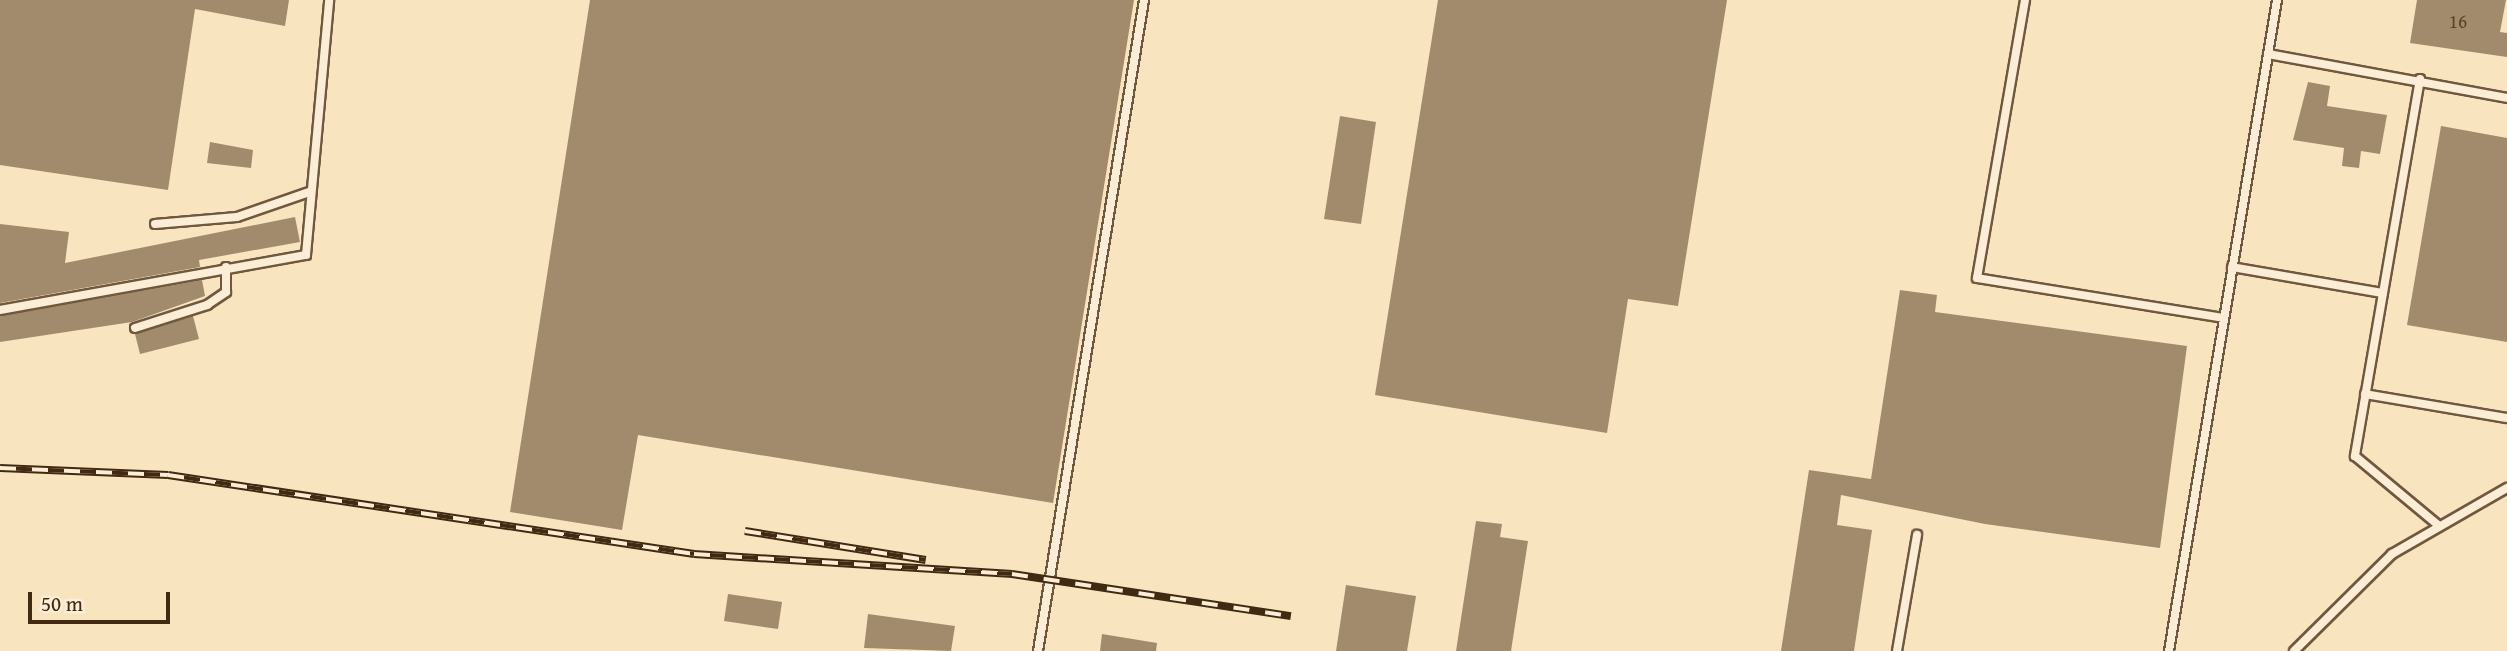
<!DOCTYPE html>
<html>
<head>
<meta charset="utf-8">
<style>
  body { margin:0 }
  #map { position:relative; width:2507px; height:651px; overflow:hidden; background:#f9e4c0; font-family:"Gentium Book Plus",serif }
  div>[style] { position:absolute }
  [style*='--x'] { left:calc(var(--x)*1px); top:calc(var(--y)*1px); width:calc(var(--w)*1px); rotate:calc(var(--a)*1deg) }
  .building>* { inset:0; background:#a18b6c }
  .roads { filter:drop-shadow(2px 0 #70583e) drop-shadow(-2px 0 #70583e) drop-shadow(0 2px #70583e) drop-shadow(0 -2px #70583e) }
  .lane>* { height:8px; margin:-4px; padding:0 4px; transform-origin:4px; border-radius:4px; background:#fbedd6 }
  .rail>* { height:8px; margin-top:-4px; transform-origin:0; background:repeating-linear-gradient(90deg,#fbedd6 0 16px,#422a12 0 32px); box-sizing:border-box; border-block:2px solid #422a12 }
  span { translate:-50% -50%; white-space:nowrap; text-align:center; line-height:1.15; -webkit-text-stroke:7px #fbedd6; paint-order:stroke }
  .number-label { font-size:19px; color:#5a4228 }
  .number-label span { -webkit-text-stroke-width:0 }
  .scale { position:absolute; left:28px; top:592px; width:142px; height:32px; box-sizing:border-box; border:4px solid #422a12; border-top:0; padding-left:9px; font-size:21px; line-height:24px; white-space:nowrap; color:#422a12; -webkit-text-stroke:5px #fbedd6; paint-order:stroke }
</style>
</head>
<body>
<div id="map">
  <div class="building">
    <i style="clip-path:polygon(0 0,289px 0,285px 26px,195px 9px,168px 190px,0 165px)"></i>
    <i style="clip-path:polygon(590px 0,1134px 0,1053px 503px,638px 435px,622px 530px,510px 512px)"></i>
    <i style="clip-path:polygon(1438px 0,1727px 0,1678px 306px,1628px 299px,1607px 433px,1375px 395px)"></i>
    <i style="clip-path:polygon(2417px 0,2506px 0,2500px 32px,2507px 33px,2507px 57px,2410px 43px)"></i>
    <i style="clip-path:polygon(2308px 82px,2330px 86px,2327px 106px,2387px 115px,2380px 154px,2361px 151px,2359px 168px,2342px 166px,2344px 148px,2293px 140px)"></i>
    <i style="clip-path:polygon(1340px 116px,1376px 122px,1361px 224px,1324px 219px)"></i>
    <i style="clip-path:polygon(2441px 126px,2507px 138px,2507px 342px,2407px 325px)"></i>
    <i style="clip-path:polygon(210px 142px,253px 150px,251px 168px,207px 163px)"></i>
    <i style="clip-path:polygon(295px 217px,300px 242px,199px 260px,200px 267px,0 303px,0 224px,69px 232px,65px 263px)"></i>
    <i style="clip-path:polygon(202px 280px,205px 296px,132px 322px,0 342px,0 316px)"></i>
    <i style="clip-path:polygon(1900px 290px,1937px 295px,1935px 312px,2187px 346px,2160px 548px,1985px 524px,1841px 495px,1837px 525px,1872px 530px,1854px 651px,1781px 651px,1809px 470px,1871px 479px)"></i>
    <i style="clip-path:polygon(193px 316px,199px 339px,140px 354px,135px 334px)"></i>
    <i style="clip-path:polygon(1476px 521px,1502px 524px,1500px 537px,1528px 541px,1511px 651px,1456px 651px)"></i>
    <i style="clip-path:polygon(1346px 585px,1416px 596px,1407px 651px,1336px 651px)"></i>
    <i style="clip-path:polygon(728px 594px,782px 602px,778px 629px,724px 621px)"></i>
    <i style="clip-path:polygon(868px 614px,955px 626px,951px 651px,864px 648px)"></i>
    <i style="clip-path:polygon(1102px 634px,1157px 643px,1156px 651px,1100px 651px)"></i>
  </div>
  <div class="roads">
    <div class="lane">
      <i style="--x:2025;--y:0;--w:282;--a:99.8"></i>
      <i style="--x:1977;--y:278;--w:250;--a:9.2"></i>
      <i style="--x:2268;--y:54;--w:243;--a:10.4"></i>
      <i style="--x:2420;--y:79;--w:383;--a:99.8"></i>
      <i style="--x:2355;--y:456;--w:108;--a:39.7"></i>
      <i style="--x:155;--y:224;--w:82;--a:-4.9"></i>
      <i style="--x:237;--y:217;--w:76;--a:-19.1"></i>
      <i style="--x:2232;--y:267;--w:153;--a:9.8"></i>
      <i style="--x:0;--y:310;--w:311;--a:-10.2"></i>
      <i style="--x:306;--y:255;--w:256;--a:-84.8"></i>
      <i style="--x:135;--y:328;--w:76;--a:-17.7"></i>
      <i style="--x:207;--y:305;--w:23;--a:-34"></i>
      <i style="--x:226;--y:292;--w:25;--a:-90"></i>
      <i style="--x:2365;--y:394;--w:144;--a:9.6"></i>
      <i style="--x:1038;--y:651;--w:660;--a:-80.75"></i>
      <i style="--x:1897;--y:651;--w:118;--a:-80.2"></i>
      <i style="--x:2169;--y:651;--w:660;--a:-80.58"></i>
      <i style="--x:2294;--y:651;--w:138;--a:-44.7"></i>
      <i style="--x:2392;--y:554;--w:133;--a:-29.9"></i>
    </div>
  </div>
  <div class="rail">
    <i style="--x:0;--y:468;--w:168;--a:2.4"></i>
    <i style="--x:168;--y:475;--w:532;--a:8.54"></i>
    <i style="--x:694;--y:554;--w:319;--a:3.6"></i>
    <i style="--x:1012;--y:574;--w:282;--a:8.6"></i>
    <i style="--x:745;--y:531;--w:183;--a:9.1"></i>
  </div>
  <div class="number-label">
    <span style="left:2458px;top:22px">16</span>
  </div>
  <div class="scale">50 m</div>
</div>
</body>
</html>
